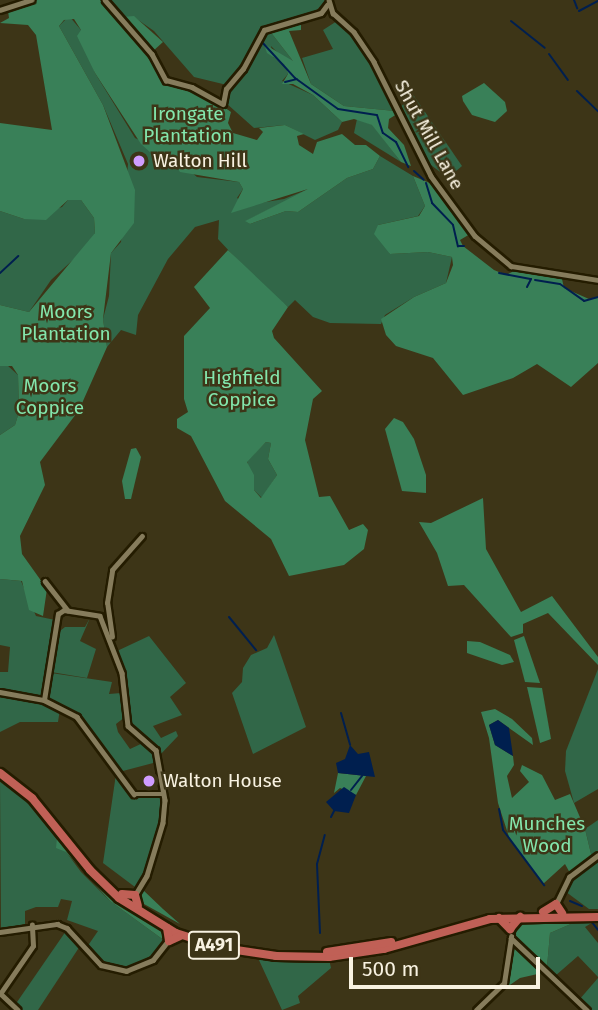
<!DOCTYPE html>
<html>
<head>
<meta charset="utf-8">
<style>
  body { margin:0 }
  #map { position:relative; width:598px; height:1010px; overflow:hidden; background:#3d3517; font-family:"Fira Sans",sans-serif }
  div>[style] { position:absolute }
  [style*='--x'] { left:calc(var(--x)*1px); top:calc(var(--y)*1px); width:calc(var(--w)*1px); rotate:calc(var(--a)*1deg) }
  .green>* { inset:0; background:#316748 }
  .forest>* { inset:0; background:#398058 }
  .water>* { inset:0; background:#001f4f }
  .stream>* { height:2px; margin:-1px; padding:0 1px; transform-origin:1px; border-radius:1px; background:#001f4f }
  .roads { filter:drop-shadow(2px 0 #241c00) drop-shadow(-2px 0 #241c00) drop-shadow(0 2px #241c00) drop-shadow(0 -2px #241c00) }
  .minor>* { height:4.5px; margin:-2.25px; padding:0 2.25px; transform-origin:2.25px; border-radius:2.25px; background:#867c5c }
  .highway>* { height:8px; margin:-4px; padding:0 4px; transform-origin:4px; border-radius:4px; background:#c06056 }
  .dots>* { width:19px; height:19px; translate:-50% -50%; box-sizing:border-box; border:4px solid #3d3517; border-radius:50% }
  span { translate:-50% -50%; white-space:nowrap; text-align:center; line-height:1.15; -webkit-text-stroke:5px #3d3517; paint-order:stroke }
  .shield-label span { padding:2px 5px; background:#3d3517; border:2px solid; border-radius:5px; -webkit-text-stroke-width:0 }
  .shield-label { font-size:18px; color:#f8f2e1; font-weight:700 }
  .park-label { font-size:19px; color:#83e6ac }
  .street-label { font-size:19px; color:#f8f2e1 }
  .poi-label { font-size:19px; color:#f8f2e1 }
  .left { translate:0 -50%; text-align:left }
  .scale { position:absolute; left:349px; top:957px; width:191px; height:32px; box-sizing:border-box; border:4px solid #f8f2e1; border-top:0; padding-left:9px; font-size:21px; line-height:24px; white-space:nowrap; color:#f8f2e1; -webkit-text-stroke:5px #3d3517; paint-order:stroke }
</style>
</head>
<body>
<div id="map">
  <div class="green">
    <i style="clip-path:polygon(108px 0,326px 0,313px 14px,266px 26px,248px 59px,227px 85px,194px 77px,154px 31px,134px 17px,122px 17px)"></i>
    <i style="clip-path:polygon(69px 16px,81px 30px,95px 73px,135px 138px,168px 153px,197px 177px,239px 182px,243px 189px,237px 198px,248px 205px,284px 199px,316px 186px,246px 221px,250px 224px,286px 211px,298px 212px,347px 178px,373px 169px,380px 156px,413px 176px,425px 206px,418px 216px,378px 225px,390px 254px,428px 252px,452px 257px,446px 283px,414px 297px,385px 315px,381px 324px,330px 323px,313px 317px,295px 300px,288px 307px,259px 283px,218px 239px,219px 220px,195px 227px,168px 259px,138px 315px,136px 335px,121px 330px,107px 347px,103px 319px,109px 296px,111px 253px,121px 242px,128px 164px,103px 105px,59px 26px)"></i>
    <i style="clip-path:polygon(337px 21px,359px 43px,395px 111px,344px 106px,311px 84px,302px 58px,333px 49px,323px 30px)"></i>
    <i style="clip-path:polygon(269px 30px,293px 61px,286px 61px,271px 46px,273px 57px,284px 63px,288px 74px,282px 81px,313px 95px,342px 122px,338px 130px,315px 140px,285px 125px,254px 128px,226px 103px,227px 91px)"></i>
    <i style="clip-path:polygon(412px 93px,462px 166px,448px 178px,427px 162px,399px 109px)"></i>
    <i style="clip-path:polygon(357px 119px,373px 125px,401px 162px,354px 133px)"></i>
    <i style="clip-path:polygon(68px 200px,81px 200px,94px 218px,95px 233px,87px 247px,51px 280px,29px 312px,0 305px,0 211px,24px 219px,62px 207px)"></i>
    <i style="clip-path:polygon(7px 365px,18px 375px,19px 412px,15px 425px,0 435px,0 366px)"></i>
    <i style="clip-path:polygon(266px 442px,271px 443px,268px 459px,277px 475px,262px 498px,254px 490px,247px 461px)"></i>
    <i style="clip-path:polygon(0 579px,21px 581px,36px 616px,55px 620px,43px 697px,0 691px,0 672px,8px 672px,10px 647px,0 645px)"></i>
    <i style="clip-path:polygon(90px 618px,80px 641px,96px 649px,87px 678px,51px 672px,56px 634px,65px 627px,85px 627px)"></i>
    <i style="clip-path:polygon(274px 635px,306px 727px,253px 754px,232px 693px,242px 682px,243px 668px,251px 655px,267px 648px)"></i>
    <i style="clip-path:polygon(149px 636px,186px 683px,170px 697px,182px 715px,153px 726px,161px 738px,176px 731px,178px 736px,159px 756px,128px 723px,117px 651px)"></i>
    <i style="clip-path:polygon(598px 669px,598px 789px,574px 803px,565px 771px,566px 751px)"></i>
    <i style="clip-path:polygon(51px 673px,112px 682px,109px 694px,121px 693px,125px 717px,116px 724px,118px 732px,130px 749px,145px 742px,155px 752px,157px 762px,119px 772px,78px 716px,46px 700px)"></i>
    <i style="clip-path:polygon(0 694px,60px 709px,58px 722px,20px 722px,0 732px)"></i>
    <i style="clip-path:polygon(116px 774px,138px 798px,160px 797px,161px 829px,146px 873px,135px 887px,103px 863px)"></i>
    <i style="clip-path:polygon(0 782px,30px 803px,81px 872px,110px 901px,165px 941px,156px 953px,129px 968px,103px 964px,87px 947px,98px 931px,67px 920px,72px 901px,61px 899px,58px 907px,36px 907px,25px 911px,25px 924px,1px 929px)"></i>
    <i style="clip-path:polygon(598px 820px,598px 853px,592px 858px,585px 829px)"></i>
    <i style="clip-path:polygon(598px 857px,598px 909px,589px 909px,562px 889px)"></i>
    <i style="clip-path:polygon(580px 920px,595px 921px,585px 927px,598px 943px,598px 977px,578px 956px,555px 976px,547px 967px,550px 933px)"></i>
    <i style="clip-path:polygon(66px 931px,80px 946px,38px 1010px,21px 1010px,15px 1005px)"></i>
    <i style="clip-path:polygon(258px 958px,329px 959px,331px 968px,298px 996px,300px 1003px,282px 1010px)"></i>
    <i style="clip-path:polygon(598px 978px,598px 1010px,590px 1010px,579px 1000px)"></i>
  </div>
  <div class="forest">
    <i style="clip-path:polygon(37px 0,102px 0,151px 57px,159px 78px,172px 86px,204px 93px,231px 112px,228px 123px,233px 133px,257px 140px,263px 132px,259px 128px,285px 125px,304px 134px,297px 136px,299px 145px,313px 154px,317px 142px,342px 134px,355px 145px,366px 145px,380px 156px,373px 169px,347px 178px,298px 212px,286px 211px,250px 224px,245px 221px,308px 189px,231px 213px,243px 189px,239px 182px,180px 172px,167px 153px,151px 153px,141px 144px,95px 73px,77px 36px,81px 30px,74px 19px,64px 20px,59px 26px,103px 105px,135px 190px,134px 223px,111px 253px,103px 319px,107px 347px,79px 410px,40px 462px,45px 485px,20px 536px,22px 554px,47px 589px,43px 616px,29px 610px,22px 581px,0 579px,0 435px,15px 425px,19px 412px,18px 375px,12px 366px,0 366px,0 305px,29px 312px,95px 233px,94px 218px,81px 200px,68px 200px,46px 220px,24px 219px,0 211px,0 123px,52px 130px,36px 35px,28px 25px,0 23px,9px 18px,8px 11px)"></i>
    <i style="clip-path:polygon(134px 16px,163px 42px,152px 52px,122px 17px)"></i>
    <i style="clip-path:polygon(301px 20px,301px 30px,289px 31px,311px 84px,344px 106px,395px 111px,397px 114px,389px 119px,388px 128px,404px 145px,411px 166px,401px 162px,372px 125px,354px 119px,342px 122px,313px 95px,293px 84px,282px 84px,288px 74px,284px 64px,267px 53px,264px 44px,293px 61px,269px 30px)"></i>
    <i style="clip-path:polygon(484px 83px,505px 102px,507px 111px,495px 122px,472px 115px,463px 101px,462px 96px)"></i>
    <i style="clip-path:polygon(413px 176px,432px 184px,443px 196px,470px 234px,460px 240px,463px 246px,494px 270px,506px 275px,516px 270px,562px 279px,564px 288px,589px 299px,598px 298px,598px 363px,571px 387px,537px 364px,513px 378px,463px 395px,433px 358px,396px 346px,386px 335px,381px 319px,414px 297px,446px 283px,453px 265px,452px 257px,428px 252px,390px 254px,374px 234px,378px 225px,419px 216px,425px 206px)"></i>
    <i style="clip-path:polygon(evenodd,228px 250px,288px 307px,272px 331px,274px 338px,322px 391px,313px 399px,305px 440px,319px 497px,330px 496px,349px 530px,363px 524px,368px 530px,364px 549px,344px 565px,289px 576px,271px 539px,225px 501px,191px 436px,177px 428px,177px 419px,188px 412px,184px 399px,184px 336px,210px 308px,194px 287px,228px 250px,266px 442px,271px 443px,268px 459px,277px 475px,261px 498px,254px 490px,254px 475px,247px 462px,266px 442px)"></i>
    <i style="clip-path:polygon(394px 418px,403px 422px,414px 439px,426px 475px,426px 493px,402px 491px,385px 429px)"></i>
    <i style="clip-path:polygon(136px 448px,141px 457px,131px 499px,125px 499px,122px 481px,131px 449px)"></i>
    <i style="clip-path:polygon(483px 498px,486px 549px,521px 612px,552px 596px,598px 657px,598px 665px,548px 613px,523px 624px,523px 633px,511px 637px,464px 585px,448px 586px,437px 553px,419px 522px,431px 523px)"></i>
    <i style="clip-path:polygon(524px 636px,540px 683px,525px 682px,514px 640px)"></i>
    <i style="clip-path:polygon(467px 641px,480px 642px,510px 655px,514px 662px,502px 665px,467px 653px)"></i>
    <i style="clip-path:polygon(527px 687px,542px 688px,551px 739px,540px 743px)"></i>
    <i style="clip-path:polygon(495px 709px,512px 719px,532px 738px,533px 745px,498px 720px,489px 725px,495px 745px,513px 756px,514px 765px,507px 776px,512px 798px,529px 782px,520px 771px,522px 765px,542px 775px,555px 800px,570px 794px,585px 829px,592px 858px,570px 873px,565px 864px,543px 884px,510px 840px,498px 803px,489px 738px,481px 712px)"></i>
    <i style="clip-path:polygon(338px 773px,366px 776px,356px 795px,340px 788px,334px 793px)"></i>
    <i style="clip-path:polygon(0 777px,22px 791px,113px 897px,161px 931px,165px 941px,110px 901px,66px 852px,56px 848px,57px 838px,30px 803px,0 782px)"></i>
    <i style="clip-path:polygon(142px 889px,163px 909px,180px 924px,144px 904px,138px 898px)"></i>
    <i style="clip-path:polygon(580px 920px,550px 933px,547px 967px,542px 973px,520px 978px,504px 989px,513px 925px)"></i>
  </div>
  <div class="water">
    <i style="clip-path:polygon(498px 720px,509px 728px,513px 756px,495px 745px,489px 725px)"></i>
    <i style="clip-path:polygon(350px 745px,358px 754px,369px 752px,375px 777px,338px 773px,336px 763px,345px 759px)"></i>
    <i style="clip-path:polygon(344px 787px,356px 795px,349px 813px,334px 811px,326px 802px)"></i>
  </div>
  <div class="stream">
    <i style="--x:574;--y:0;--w:9;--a:69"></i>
    <i style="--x:579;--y:11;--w:21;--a:-28"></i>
    <i style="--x:511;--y:21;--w:43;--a:38.5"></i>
    <i style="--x:261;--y:41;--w:50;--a:47.4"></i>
    <i style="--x:295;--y:78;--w:53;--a:35.8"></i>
    <i style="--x:338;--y:109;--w:39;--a:9"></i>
    <i style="--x:377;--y:115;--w:19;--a:72"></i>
    <i style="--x:383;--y:133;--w:16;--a:35"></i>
    <i style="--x:396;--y:142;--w:28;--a:64"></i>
    <i style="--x:549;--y:54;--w:32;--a:54"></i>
    <i style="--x:230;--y:82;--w:15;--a:-53"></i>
    <i style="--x:285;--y:82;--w:12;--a:-14"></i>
    <i style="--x:577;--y:91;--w:29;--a:44"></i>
    <i style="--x:414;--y:171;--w:13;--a:42"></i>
    <i style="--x:426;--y:183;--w:21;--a:73"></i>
    <i style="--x:432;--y:203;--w:30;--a:46"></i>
    <i style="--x:453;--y:225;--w:22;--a:77"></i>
    <i style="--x:458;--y:246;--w:6;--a:0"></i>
    <i style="--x:0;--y:273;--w:25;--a:-43"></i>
    <i style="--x:499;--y:273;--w:32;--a:11"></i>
    <i style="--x:535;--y:280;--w:25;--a:9"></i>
    <i style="--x:560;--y:284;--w:29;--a:35"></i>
    <i style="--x:584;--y:301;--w:15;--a:-16"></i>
    <i style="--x:527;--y:287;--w:9;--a:-63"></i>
    <i style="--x:229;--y:617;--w:43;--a:50.7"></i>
    <i style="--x:341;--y:713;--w:33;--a:74"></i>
    <i style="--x:351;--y:790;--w:18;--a:-52"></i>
    <i style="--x:499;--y:809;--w:21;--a:79"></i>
    <i style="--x:503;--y:830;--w:69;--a:53.3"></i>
    <i style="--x:331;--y:817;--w:7;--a:-63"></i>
    <i style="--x:570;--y:901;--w:13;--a:23"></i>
    <i style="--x:591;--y:921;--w:11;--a:52"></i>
    <i style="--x:320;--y:933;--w:69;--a:-92.5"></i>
    <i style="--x:317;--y:864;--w:30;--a:-75"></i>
  </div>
  <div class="roads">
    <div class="minor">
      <i style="--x:105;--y:0;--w:72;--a:49"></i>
      <i style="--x:152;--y:54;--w:30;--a:62"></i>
      <i style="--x:166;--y:80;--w:27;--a:15"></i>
      <i style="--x:192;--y:87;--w:35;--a:29"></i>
      <i style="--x:223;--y:104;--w:15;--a:-79"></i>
      <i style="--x:226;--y:89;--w:26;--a:-50"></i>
      <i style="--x:243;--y:69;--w:44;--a:-61.7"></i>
      <i style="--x:264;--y:30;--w:59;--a:-16.6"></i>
      <i style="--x:321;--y:13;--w:10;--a:-53"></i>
      <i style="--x:329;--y:0;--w:14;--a:73"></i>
      <i style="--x:333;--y:13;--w:28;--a:42"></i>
      <i style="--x:354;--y:32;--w:36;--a:56"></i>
      <i style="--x:374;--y:62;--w:127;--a:63.4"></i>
      <i style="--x:431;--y:176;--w:74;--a:53.7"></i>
      <i style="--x:475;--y:236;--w:47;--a:39.8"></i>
      <i style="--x:511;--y:266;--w:88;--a:9.1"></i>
      <i style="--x:0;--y:10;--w:33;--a:-18"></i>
      <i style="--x:45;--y:581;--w:37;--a:52"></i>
      <i style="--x:112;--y:637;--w:34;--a:-98"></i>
      <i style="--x:107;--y:603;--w:33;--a:-81"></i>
      <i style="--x:112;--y:570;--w:45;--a:-48.6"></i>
      <i style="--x:0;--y:692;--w:45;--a:10.3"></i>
      <i style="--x:44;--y:700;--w:37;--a:27"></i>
      <i style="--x:77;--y:717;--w:96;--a:53.5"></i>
      <i style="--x:134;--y:794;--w:29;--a:0"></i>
      <i style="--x:44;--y:700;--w:87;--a:-80.8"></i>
      <i style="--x:58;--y:614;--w:7;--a:-34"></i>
      <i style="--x:64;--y:610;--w:36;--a:9"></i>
      <i style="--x:100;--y:616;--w:61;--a:68.9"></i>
      <i style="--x:122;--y:673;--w:53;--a:83.5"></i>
      <i style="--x:128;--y:726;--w:37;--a:41"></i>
      <i style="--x:156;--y:750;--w:51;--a:79.8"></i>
      <i style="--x:165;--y:800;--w:23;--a:95"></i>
      <i style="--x:163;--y:823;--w:55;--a:106.8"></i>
      <i style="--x:147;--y:876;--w:21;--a:121"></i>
      <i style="--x:556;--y:904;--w:30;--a:-64"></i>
      <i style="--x:569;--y:877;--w:36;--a:-37"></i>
      <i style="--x:0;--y:932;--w:58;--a:-8"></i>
      <i style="--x:57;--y:924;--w:11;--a:22"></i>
      <i style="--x:67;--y:928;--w:50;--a:47.4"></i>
      <i style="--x:101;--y:965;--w:26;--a:13"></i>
      <i style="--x:126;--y:971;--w:29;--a:-22"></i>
      <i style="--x:153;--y:960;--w:24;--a:-52"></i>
      <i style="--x:511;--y:938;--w:105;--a:43.5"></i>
      <i style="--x:0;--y:994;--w:58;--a:-55.5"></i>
      <i style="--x:33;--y:946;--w:21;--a:-93"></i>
      <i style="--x:1;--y:994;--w:23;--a:43"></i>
      <i style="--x:476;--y:1010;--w:39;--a:-44"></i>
      <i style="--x:504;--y:983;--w:47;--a:-81.3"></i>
    </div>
    <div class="highway">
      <i style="--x:0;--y:773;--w:41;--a:38"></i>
      <i style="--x:32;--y:798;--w:92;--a:51.1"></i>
      <i style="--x:90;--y:870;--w:40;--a:44"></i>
      <i style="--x:119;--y:898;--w:67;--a:31.6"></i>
      <i style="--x:176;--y:933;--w:49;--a:17.7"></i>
      <i style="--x:223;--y:948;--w:54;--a:8.6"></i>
      <i style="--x:276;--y:956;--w:53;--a:1.1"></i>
      <i style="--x:329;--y:957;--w:56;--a:-8.3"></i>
      <i style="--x:384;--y:949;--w:110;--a:-15.8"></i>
      <i style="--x:490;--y:919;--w:108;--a:-1.1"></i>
      <i style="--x:122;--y:894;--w:13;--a:4"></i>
      <i style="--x:135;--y:895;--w:11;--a:75"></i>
      <i style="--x:543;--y:912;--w:15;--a:-32"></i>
      <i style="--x:556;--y:904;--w:11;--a:56"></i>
      <i style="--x:499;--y:918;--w:16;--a:45"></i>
      <i style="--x:510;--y:929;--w:16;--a:-50"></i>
      <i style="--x:167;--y:928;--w:13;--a:81"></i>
      <i style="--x:169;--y:941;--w:12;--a:-24"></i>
      <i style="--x:327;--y:952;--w:65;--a:-8.9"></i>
    </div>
  </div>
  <div class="dots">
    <i style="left:139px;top:161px;background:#d09dff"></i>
    <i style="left:149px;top:781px;background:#d09dff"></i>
  </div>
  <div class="shield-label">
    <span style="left:214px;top:945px">A491</span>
  </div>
  <div class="park-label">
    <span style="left:188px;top:125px">Irongate<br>Plantation</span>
    <span style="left:66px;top:323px">Moors<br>Plantation</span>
    <span style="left:242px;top:389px">Highfield<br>Coppice</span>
    <span style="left:50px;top:397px">Moors<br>Coppice</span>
    <span style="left:547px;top:835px">Munches<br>Wood</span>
  </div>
  <div class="street-label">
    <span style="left:429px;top:135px;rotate:61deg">Shut Mill Lane</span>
  </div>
  <div class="poi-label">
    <span class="left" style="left:153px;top:161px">Walton Hill</span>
    <span class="left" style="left:163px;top:781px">Walton House</span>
  </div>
  <div class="scale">500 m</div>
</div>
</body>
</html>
